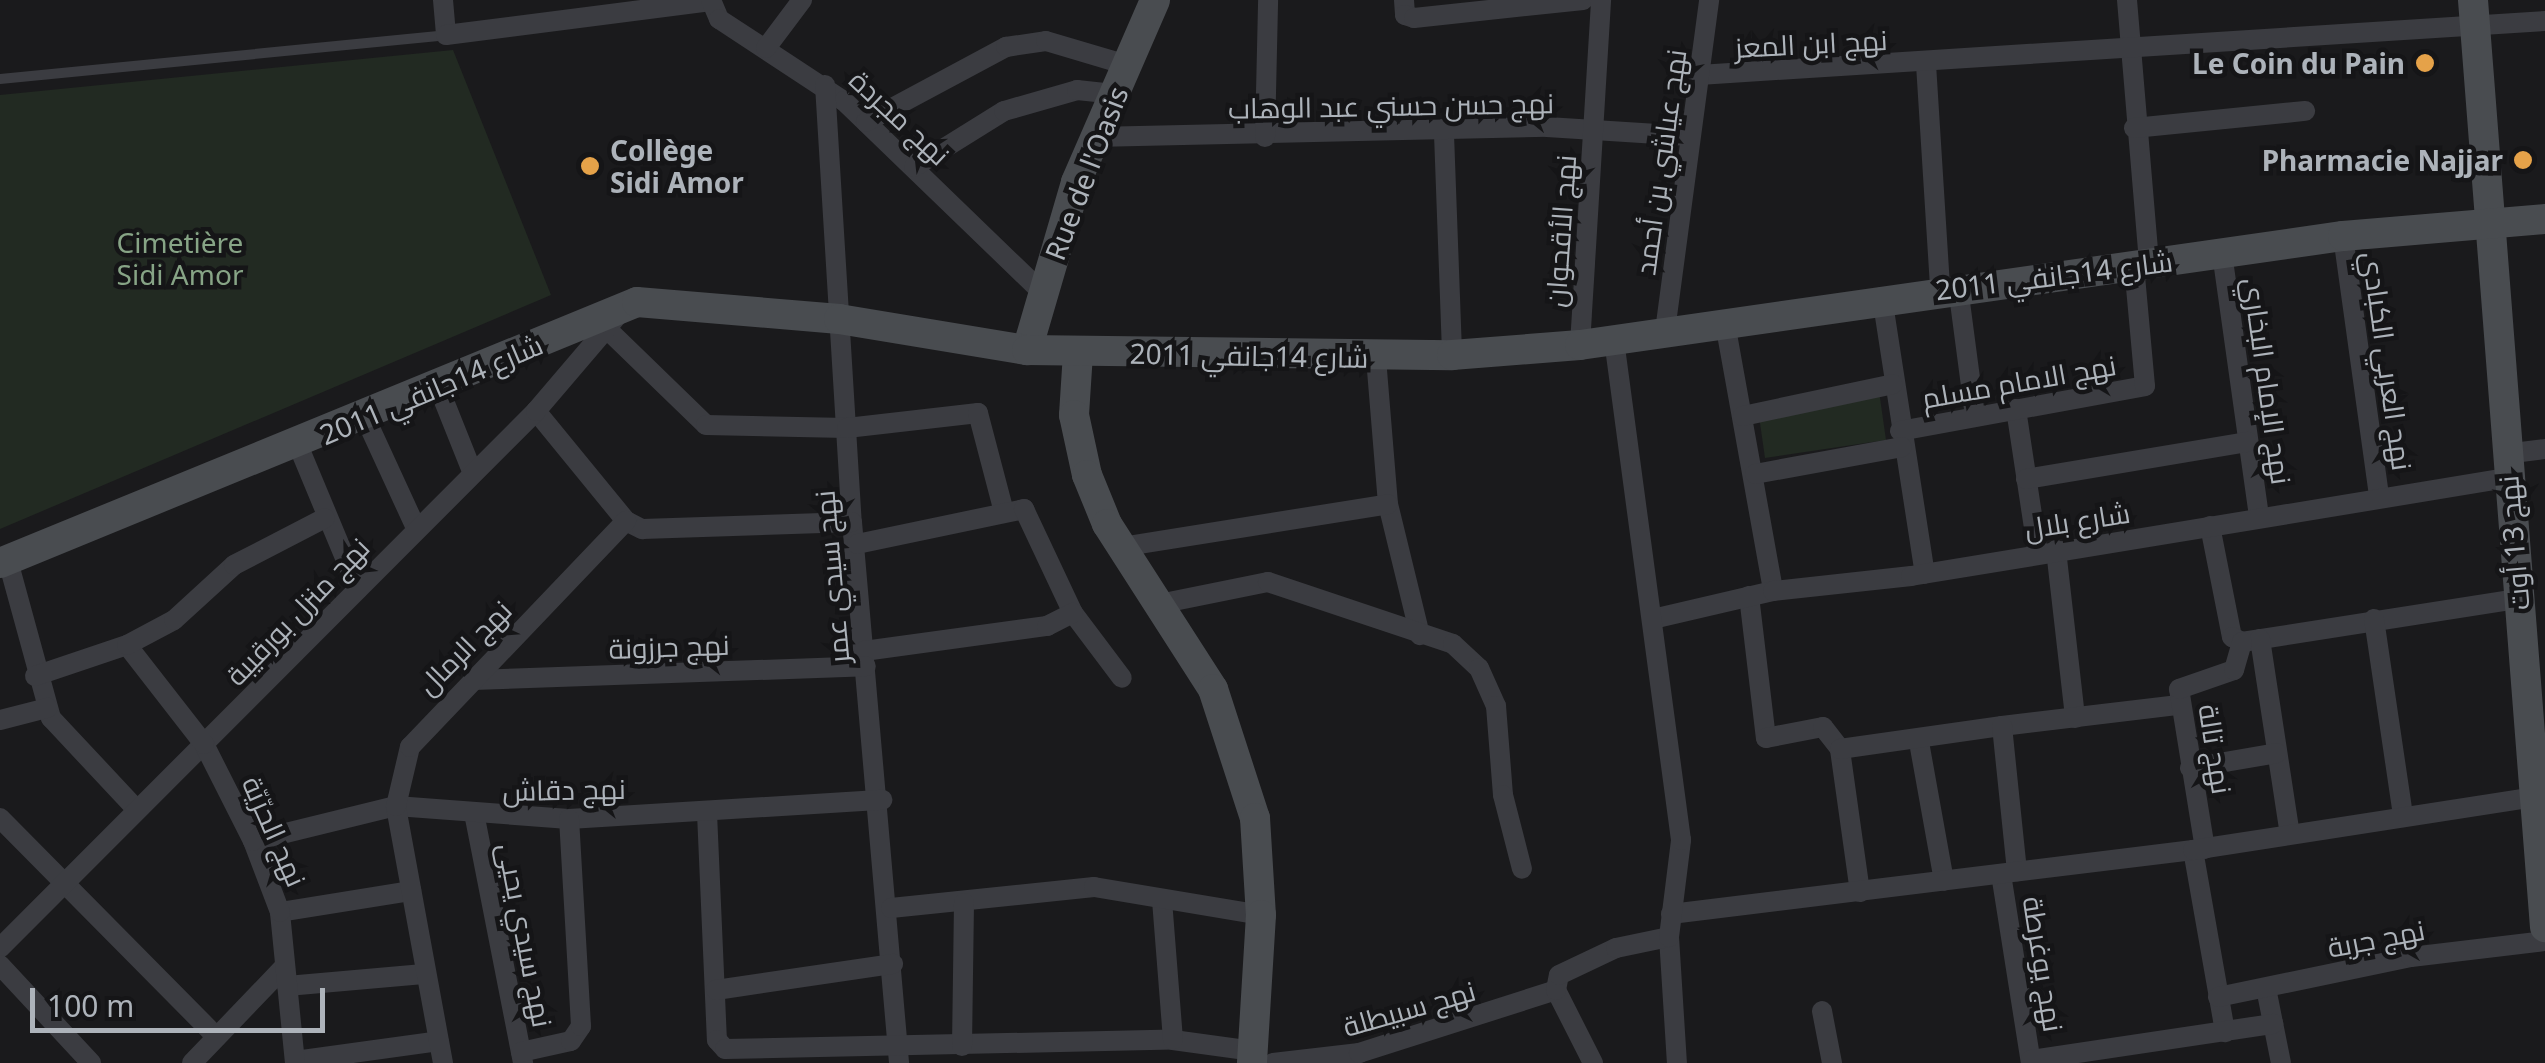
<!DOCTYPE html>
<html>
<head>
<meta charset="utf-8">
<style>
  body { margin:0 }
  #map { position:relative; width:2545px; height:1063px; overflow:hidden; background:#1a1a1c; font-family:"Noto Sans",Cairo,sans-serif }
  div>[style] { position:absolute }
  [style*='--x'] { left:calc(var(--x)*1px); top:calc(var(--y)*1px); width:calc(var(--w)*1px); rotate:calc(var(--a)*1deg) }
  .green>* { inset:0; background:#222a22 }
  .lane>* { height:10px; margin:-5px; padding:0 5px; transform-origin:5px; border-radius:5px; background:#3b3c41 }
  .street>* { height:20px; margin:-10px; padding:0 10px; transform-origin:10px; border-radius:10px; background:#3b3c41 }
  .secondary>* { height:30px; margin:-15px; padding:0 15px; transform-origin:15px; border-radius:15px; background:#494c50 }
  .dots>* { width:28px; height:28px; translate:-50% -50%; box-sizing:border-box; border:5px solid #151517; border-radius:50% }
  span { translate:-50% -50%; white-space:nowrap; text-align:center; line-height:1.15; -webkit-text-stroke:9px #151517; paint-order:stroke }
  .street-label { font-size:28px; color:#adb3ba }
  .poi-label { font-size:28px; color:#adb3ba; font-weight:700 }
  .right { translate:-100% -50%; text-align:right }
  .left { translate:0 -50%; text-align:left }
  .park-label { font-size:28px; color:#87a486 }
  .scale { position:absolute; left:30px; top:988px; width:295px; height:45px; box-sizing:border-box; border:5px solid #adb3ba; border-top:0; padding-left:12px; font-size:30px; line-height:35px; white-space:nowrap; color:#adb3ba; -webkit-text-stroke:8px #151517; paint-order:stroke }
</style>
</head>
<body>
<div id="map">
  <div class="green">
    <i style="clip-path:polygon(453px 50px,551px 295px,0 529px,0 95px)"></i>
    <i style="clip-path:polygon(1879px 391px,1886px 440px,1765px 458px,1758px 409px)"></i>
  </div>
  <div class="lane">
    <i style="--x:0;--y:79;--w:448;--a:-5.6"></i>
  </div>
  <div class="street">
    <i style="--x:443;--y:0;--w:35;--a:85"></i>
    <i style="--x:446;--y:35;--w:267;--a:-7.3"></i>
    <i style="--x:711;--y:0;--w:21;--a:67"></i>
    <i style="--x:719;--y:19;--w:149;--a:33.3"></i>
    <i style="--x:844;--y:101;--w:275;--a:44"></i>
    <i style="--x:1404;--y:0;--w:15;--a:86"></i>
    <i style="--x:1405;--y:15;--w:9;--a:18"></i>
    <i style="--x:1414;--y:18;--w:170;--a:-6.1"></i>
    <i style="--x:2127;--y:0;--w:263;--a:85.2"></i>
    <i style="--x:766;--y:48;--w:60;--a:-53.1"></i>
    <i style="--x:1926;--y:64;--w:225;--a:86.4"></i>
    <i style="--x:1699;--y:75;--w:848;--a:-3.65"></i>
    <i style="--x:825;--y:85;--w:438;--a:86.5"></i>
    <i style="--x:852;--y:522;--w:543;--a:85.03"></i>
    <i style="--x:866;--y:122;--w:159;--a:-28.2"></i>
    <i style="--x:1006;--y:47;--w:40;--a:-8.5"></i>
    <i style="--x:1046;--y:41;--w:84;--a:16.5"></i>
    <i style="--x:2134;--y:128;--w:172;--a:-5.7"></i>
    <i style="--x:1444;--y:134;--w:221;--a:87.9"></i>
    <i style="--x:1094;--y:137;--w:453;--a:-1.3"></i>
    <i style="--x:1547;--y:127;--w:142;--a:3.6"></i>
    <i style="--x:1265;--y:137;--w:137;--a:-88.7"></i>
    <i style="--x:914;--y:167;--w:106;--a:-31.9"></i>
    <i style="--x:1004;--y:111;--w:76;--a:-16"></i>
    <i style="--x:1077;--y:90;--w:37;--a:6"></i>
    <i style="--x:2343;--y:236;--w:260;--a:82.1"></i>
    <i style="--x:2222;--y:253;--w:267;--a:82"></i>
    <i style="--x:1958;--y:287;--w:130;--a:82.5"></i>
    <i style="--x:1882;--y:297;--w:280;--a:81.2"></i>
    <i style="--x:1725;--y:323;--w:272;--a:79.8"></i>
    <i style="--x:608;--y:330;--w:136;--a:44.1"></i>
    <i style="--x:706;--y:425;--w:141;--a:1.2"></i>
    <i style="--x:847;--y:428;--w:132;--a:-6.5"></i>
    <i style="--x:978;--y:413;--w:102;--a:75.3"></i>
    <i style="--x:1665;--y:331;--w:334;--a:-82.4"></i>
    <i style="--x:1580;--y:345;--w:346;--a:-86.5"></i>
    <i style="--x:1376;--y:358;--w:146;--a:85.3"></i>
    <i style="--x:1388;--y:504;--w:135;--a:76.3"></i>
    <i style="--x:438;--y:386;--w:92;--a:68.2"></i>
    <i style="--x:2016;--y:409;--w:147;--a:81.4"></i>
    <i style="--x:536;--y:411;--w:142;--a:50.7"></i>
    <i style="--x:626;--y:521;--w:18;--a:27"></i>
    <i style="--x:642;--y:529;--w:210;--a:-1.9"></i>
    <i style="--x:364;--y:415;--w:124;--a:65.3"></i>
    <i style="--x:1743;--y:416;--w:153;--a:-12"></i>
    <i style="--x:1900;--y:431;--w:249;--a:-10.4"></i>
    <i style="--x:2145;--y:386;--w:122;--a:-95.2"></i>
    <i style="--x:298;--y:445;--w:156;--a:67.4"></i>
    <i style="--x:2505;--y:454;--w:40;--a:-7.1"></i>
    <i style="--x:1755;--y:474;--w:149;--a:-10.4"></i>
    <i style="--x:2026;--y:479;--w:225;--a:-9.5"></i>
    <i style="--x:2210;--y:526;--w:113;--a:78.8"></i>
    <i style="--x:2232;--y:637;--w:11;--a:27"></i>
    <i style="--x:2242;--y:642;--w:279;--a:-8.9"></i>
    <i style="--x:857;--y:544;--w:171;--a:-11.8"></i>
    <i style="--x:1024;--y:509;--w:115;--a:64.8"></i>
    <i style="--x:1073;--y:613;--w:81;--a:53"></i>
    <i style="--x:1121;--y:547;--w:270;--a:-9.1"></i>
    <i style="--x:2056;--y:550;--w:169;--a:83.5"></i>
    <i style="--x:8;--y:561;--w:163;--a:74.7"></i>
    <i style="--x:51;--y:718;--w:126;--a:46.9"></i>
    <i style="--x:1749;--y:596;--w:143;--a:83.2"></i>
    <i style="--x:1766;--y:738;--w:58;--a:-10.9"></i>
    <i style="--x:1823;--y:727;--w:28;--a:52"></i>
    <i style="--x:1159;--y:604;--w:111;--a:-11.4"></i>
    <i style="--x:1268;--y:582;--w:195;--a:18.5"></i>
    <i style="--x:1453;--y:644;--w:35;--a:43"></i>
    <i style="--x:1479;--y:668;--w:42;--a:65.9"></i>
    <i style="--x:1496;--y:706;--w:89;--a:85.5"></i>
    <i style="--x:1503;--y:795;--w:76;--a:75.6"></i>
    <i style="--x:1657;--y:618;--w:119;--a:-13.1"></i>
    <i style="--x:1773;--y:591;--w:139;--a:-6.2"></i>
    <i style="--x:1911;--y:576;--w:604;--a:-9.34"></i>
    <i style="--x:2374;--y:619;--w:198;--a:81.6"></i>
    <i style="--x:2260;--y:639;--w:197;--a:81.3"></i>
    <i style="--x:864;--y:651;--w:185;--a:-7.8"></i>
    <i style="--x:1047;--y:626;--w:29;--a:-27"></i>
    <i style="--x:35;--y:676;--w:97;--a:-18.6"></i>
    <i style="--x:473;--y:680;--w:393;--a:-2"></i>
    <i style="--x:0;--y:720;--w:49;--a:-14.3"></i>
    <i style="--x:2002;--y:726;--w:178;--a:-6.8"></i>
    <i style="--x:1919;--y:742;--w:141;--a:79.8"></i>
    <i style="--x:2190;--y:768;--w:88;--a:-9.8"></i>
    <i style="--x:707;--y:813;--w:227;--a:87.5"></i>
    <i style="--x:717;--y:1040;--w:12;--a:48"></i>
    <i style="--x:725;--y:1049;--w:448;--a:-1.2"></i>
    <i style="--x:1173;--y:1040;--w:81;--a:7.8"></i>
    <i style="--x:0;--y:818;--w:308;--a:45.3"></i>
    <i style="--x:475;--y:818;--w:250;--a:78.9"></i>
    <i style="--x:253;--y:841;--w:147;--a:-13.8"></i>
    <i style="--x:396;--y:806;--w:173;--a:4.3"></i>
    <i style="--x:569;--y:819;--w:314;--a:-3.5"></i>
    <i style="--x:2205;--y:849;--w:162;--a:-99.2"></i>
    <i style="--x:2179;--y:689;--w:58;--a:-19.1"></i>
    <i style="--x:2234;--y:670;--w:29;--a:-74"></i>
    <i style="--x:2193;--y:850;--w:185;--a:80"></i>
    <i style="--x:2001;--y:874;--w:191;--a:81"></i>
    <i style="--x:1860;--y:892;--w:144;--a:-98"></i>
    <i style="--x:1840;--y:749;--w:164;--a:-8.1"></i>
    <i style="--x:2002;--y:726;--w:146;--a:84.1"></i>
    <i style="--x:1162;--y:900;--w:140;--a:85.5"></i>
    <i style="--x:891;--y:908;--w:204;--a:-5.9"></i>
    <i style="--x:1094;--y:887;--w:169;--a:9.5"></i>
    <i style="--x:280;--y:912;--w:133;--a:-9.1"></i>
    <i style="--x:1671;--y:914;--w:526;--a:-6.99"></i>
    <i style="--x:2193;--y:850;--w:345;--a:-8.8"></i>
    <i style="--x:1669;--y:937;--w:126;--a:86.4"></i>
    <i style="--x:0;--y:948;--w:759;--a:-45.05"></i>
    <i style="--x:536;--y:411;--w:134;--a:-49.5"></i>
    <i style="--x:0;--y:965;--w:134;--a:47.1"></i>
    <i style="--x:287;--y:986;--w:137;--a:-5"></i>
    <i style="--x:2266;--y:988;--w:76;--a:78.7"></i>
    <i style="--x:716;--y:990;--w:179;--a:-8.4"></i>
    <i style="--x:2218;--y:997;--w:197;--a:-11.7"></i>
    <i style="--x:2411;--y:957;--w:135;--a:-6.8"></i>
    <i style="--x:1822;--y:1011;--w:53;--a:79.1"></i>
    <i style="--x:962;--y:1046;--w:143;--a:-89.2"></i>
    <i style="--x:521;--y:1052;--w:51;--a:-12.4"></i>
    <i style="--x:571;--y:1041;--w:18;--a:-56"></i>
    <i style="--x:581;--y:1026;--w:207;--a:-93.3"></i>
    <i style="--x:2031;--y:1060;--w:245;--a:-8.5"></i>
    <i style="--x:295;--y:1061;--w:145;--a:-7.9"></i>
    <i style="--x:192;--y:1063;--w:134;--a:-46.2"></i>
    <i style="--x:295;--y:1063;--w:152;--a:-95.7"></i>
    <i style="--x:280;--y:912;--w:76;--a:-110.8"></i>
    <i style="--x:253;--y:841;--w:109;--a:-116.8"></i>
    <i style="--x:204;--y:744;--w:125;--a:-127.9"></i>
    <i style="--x:127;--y:645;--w:53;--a:-28"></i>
    <i style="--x:174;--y:620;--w:81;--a:-42.5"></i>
    <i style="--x:234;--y:565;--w:102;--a:-27.3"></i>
    <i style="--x:443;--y:1063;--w:261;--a:-100.4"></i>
    <i style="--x:396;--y:806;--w:61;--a:-76.7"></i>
    <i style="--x:410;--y:747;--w:313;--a:-46.3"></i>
    <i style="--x:1273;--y:1063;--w:87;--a:-6.6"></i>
    <i style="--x:1359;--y:1053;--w:207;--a:-17.7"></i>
    <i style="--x:1593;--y:1063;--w:82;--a:-116.9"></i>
    <i style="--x:1556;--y:990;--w:15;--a:-79"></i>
    <i style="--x:1559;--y:975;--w:63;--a:-25.3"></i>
    <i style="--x:1616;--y:948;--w:54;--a:-11.7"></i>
    <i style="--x:1669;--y:937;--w:98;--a:-82.9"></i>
    <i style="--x:1681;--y:840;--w:504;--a:-97.63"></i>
  </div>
  <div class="secondary">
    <i style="--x:2473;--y:0;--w:930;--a:85.56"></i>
    <i style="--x:1027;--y:350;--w:175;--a:-73.7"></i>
    <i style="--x:1076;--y:182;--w:198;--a:-66.5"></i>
    <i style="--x:1078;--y:353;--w:62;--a:93.7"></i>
    <i style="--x:1074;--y:415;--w:61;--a:77.8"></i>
    <i style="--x:1087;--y:475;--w:53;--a:67.8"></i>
    <i style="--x:1107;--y:524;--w:196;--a:57.3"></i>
    <i style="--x:1213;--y:689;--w:136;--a:72"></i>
    <i style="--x:1255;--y:818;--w:97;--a:86.5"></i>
    <i style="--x:1261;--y:915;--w:148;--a:93.5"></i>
    <i style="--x:0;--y:563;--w:688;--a:-22.28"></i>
    <i style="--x:637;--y:302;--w:203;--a:4.8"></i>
    <i style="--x:839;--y:319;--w:191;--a:9.4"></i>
    <i style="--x:1027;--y:350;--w:425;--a:0.7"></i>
    <i style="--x:1452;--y:355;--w:128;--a:-4.5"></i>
    <i style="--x:1580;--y:345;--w:771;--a:-8.13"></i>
    <i style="--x:2343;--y:236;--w:203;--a:-4.8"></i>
  </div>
  <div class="dots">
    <i style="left:2425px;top:63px;background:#e5a249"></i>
    <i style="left:2523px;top:160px;background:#e5a249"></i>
    <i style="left:590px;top:166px;background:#e5a249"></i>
  </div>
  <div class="street-label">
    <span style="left:1811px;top:43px;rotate:-3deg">نهج ابن المعز</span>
    <span style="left:1391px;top:105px;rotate:-1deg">نهج حسن حسني عبد الوهاب</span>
    <span style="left:900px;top:117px;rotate:43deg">نهج مجردة</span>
    <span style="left:1660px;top:162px;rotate:-82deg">نهج عياشي بن أحمد</span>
    <span style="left:1086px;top:173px;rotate:-69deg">Rue de l'Oasis</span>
    <span style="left:1560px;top:231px;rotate:-86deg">نهج الأقحوان</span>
    <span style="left:2054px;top:275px;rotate:-7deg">شارع 14جانفي 2011</span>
    <span style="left:1249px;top:355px;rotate:1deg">شارع 14جانفي 2011</span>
    <span style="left:2388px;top:361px;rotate:82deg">نهج العربي الكبادي</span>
    <span style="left:2019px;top:381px;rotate:-10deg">نهج الامام مسلم</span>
    <span style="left:2268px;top:381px;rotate:82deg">نهج الإمام البخاري</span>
    <span style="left:431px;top:389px;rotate:-23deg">شارع 14جانفي 2011</span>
    <span style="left:2077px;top:520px;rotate:-9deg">شارع بلال</span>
    <span style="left:2513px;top:543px;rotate:-95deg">نهج 13 أوت</span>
    <span style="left:831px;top:577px;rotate:-95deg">نهج سيدي عمر</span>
    <span style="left:297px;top:611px;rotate:-46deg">نهج منزل بورقيبة</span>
    <span style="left:669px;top:646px;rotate:-2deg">نهج جرزونة</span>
    <span style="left:464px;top:647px;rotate:-45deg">نهج الرمال</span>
    <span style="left:2216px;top:749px;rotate:81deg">نهج تالة</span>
    <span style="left:564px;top:789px;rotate:-1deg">نهج دقاش</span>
    <span style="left:275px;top:831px;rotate:66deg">نهج الحرّيّة</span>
    <span style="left:526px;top:935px;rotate:79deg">نهج سيدي يحيى</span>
    <span style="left:2376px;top:938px;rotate:-11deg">نهج جربة</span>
    <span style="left:2044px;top:964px;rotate:81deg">نهج يوغرطة</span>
    <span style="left:1409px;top:1008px;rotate:-16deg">نهج سبيطلة</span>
  </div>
  <div class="poi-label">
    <span class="right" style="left:2405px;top:63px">Le Coin du Pain</span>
    <span class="left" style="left:610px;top:166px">Collège<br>Sidi Amor</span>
    <span class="right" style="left:2503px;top:160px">Pharmacie Najjar</span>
  </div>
  <div class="park-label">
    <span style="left:180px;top:258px">Cimetière<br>Sidi Amor</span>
  </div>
  <div class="scale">100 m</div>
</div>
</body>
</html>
